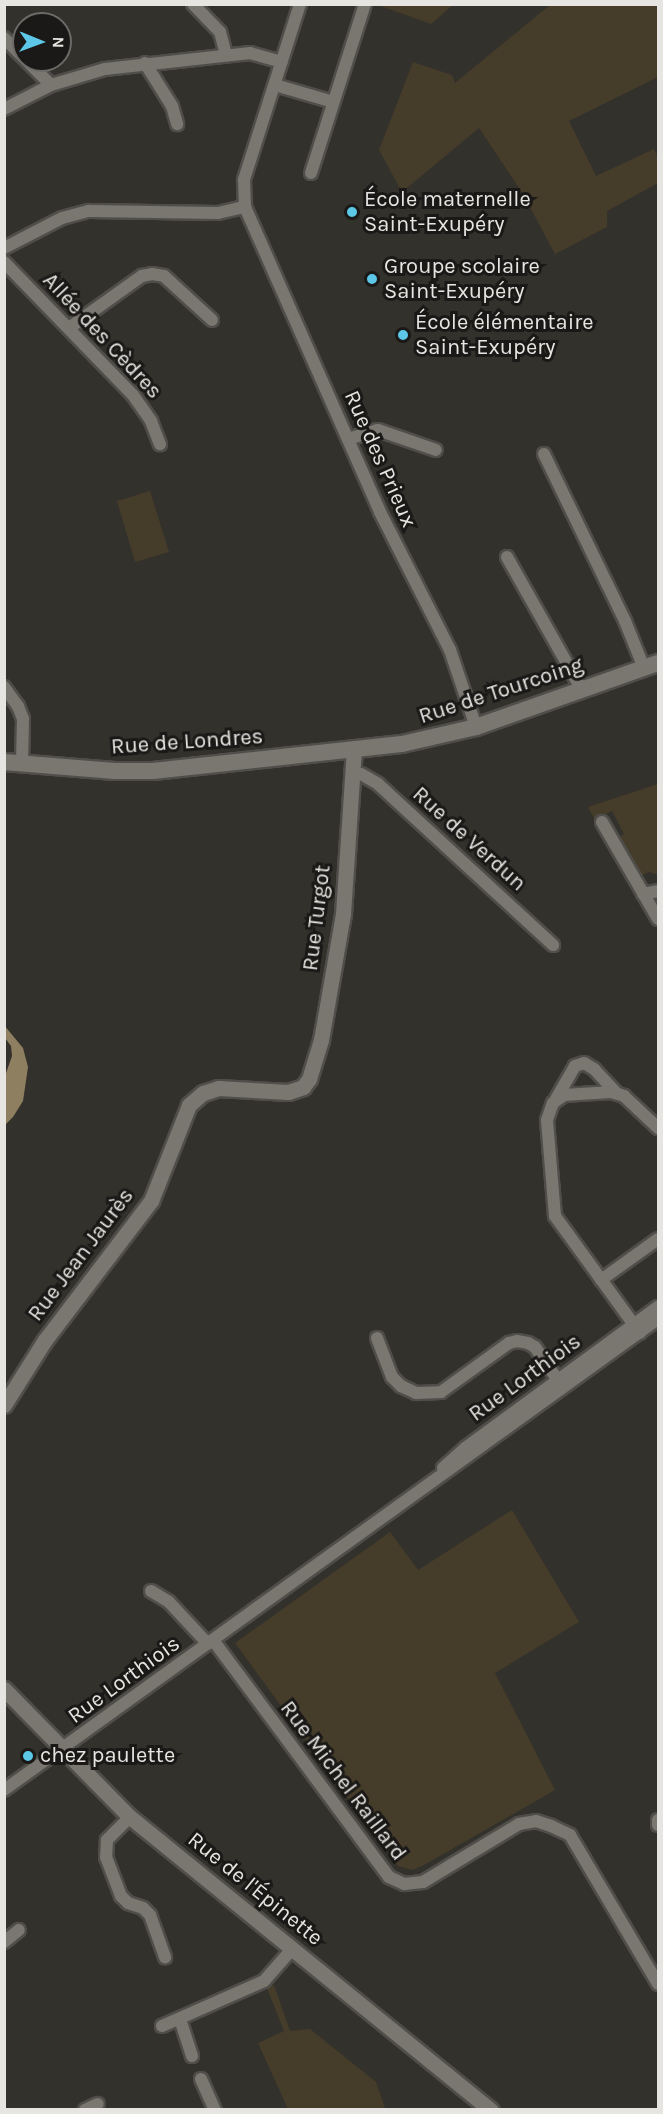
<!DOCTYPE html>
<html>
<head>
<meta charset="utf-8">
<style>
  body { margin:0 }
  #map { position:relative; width:663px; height:2114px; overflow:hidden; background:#33312c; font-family:Karla,sans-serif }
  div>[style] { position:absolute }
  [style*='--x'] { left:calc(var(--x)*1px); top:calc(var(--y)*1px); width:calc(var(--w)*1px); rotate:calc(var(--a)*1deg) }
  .green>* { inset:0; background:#453c2a }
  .water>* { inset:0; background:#8f7f61 }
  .roads { filter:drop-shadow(2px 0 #504e4a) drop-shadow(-2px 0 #504e4a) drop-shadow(0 2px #504e4a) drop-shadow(0 -2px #504e4a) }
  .minor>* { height:12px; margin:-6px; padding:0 6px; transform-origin:6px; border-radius:6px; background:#7a7771 }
  .tertiary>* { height:15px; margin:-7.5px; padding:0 7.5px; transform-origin:7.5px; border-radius:7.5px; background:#7a7771 }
  .secondary>* { height:16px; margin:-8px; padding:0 8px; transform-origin:8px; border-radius:8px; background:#7a7771 }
  .dots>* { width:16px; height:16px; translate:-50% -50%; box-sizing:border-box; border:3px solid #1a1917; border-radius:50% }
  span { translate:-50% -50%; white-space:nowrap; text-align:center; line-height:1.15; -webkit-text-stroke:6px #1a1917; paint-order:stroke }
  .poi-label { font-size:22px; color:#e7e5e2 }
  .left { translate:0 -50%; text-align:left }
  .street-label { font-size:22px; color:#e7e5e2 }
  .frame { position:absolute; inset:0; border:6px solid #e7e5e2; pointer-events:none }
  .north { position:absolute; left:12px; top:12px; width:60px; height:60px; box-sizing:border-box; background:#1a1917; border:2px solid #6c6b68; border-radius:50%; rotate:91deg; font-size:16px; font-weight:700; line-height:24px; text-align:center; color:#e7e5e2 }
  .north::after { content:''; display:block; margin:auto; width:21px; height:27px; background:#5cc7e7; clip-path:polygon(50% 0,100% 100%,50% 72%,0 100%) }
</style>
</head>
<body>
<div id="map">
  <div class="green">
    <i style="clip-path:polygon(375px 4px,453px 4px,453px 5px,431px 24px)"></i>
    <i style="clip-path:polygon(551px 4px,658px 5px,658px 77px,569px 121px,596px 176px,654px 149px,658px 158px,658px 183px,607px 211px,607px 227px,555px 254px,523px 194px,479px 128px,402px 192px,379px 150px,413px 62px,452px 75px,455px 83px)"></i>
    <i style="clip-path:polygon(150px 491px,169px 552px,135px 562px,117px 501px)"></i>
    <i style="clip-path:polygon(658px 784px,658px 875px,649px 872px,640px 876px,634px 872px,616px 839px,624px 834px,612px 811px,595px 820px,588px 807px)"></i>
    <i style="clip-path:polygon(512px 1510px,579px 1622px,495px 1673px,555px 1790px,424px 1865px,413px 1870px,398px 1866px,235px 1643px,390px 1532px,418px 1570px)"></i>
    <i style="clip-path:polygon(274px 1985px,290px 2031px,310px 2029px,376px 2082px,385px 2108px,288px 2109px,258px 2043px,284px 2031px,267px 1988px)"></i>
  </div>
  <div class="water">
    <i style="clip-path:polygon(4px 1025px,23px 1048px,28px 1067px,23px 1101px,13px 1117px,5px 1125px,5px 1076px,12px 1056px,11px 1046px,5px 1038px)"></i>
  </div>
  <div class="roads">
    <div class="minor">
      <i style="--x:193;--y:4;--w:39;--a:46"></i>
      <i style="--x:220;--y:32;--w:24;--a:75"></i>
      <i style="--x:300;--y:4;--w:185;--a:107.7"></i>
      <i style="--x:244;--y:180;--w:27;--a:88"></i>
      <i style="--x:245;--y:207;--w:334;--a:66.1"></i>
      <i style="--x:380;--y:512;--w:155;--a:63.1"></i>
      <i style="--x:450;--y:650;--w:81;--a:71.3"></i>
      <i style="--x:4;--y:38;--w:28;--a:45"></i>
      <i style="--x:26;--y:60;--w:35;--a:45"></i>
      <i style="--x:145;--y:63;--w:51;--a:57.9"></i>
      <i style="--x:172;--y:106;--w:19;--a:74"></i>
      <i style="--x:275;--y:85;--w:60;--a:16.3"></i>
      <i style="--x:4;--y:109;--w:53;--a:-27.1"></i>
      <i style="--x:51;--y:85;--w:56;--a:-16.5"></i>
      <i style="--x:105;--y:69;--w:146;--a:-6.3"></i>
      <i style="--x:250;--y:53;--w:33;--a:16"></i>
      <i style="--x:311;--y:173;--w:177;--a:-72.3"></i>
      <i style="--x:4;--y:248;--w:65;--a:-27.3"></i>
      <i style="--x:62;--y:218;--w:28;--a:-15"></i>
      <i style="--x:89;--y:211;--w:129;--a:0.9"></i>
      <i style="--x:218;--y:213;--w:28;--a:-13"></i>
      <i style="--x:4;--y:262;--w:185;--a:45.9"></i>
      <i style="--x:133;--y:395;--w:32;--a:55"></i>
      <i style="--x:151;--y:421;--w:25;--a:69"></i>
      <i style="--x:69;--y:328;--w:90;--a:-35.5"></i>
      <i style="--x:142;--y:276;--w:10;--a:-11"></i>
      <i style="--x:152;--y:274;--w:12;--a:9"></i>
      <i style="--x:164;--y:276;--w:65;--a:42.5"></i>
      <i style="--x:348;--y:439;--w:31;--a:-17"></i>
      <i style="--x:378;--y:430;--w:61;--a:19"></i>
      <i style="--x:544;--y:454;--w:186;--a:64.1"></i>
      <i style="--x:625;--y:621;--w:51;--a:68"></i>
      <i style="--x:507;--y:557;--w:153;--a:60.6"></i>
      <i style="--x:4;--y:687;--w:24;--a:54"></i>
      <i style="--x:18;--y:706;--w:14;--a:69"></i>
      <i style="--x:23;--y:719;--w:45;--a:91.3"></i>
      <i style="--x:352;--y:772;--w:9;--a:13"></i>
      <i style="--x:361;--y:774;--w:20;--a:30"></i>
      <i style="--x:378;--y:784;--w:238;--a:42.6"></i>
      <i style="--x:602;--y:822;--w:112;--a:60"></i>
      <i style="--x:643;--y:894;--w:15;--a:-11"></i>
      <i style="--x:556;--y:1099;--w:38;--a:-60"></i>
      <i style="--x:575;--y:1066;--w:9;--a:-18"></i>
      <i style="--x:584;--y:1063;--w:12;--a:31"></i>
      <i style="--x:594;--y:1069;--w:33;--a:47"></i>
      <i style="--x:601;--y:1280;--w:70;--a:-35.7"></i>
      <i style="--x:640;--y:1333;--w:145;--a:-126"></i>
      <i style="--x:555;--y:1216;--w:96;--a:-94.8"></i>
      <i style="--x:547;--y:1120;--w:18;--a:-71"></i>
      <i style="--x:553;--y:1103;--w:14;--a:-36"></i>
      <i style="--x:564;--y:1095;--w:47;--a:-3.7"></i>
      <i style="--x:611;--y:1092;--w:14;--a:17"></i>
      <i style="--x:624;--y:1096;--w:47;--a:43.3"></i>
      <i style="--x:377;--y:1338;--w:42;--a:69"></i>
      <i style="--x:392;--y:1377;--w:13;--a:45"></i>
      <i style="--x:401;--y:1386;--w:17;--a:25"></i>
      <i style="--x:416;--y:1393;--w:25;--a:-2"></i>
      <i style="--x:441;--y:1392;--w:84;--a:-35.8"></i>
      <i style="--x:509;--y:1343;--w:8;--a:-14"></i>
      <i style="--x:517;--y:1341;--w:11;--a:10"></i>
      <i style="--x:528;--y:1343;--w:8;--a:30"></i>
      <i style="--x:535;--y:1347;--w:47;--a:55.3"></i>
      <i style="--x:443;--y:1468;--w:30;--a:-42"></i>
      <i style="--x:465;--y:1448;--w:239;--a:-36.2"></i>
      <i style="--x:151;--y:1591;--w:21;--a:31"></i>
      <i style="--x:169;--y:1602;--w:57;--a:47.1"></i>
      <i style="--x:213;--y:1640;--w:295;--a:53.4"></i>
      <i style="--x:389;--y:1877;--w:17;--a:25"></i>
      <i style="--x:404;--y:1884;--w:19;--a:-6"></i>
      <i style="--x:423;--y:1882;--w:112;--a:-31.1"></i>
      <i style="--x:519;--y:1824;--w:17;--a:-10"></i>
      <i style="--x:536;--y:1821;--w:16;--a:18"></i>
      <i style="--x:551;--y:1826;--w:21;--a:25"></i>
      <i style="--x:570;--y:1835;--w:173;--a:59.4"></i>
      <i style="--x:4;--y:1790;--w:806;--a:-35.76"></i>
      <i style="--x:130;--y:1817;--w:33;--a:135"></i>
      <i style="--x:107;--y:1840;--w:17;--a:93"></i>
      <i style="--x:106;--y:1857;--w:42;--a:69"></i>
      <i style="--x:121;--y:1896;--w:10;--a:45"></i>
      <i style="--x:128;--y:1903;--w:16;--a:18"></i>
      <i style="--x:143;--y:1908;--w:10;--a:45"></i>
      <i style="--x:150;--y:1915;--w:45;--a:70.3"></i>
      <i style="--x:658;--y:1820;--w:5;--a:90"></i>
      <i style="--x:4;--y:1942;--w:19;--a:-39"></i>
      <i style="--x:180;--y:2019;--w:39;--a:72"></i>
      <i style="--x:162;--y:2026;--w:111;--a:-23.8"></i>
      <i style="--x:264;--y:1981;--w:44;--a:-48.7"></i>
      <i style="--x:201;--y:2079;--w:34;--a:66"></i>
      <i style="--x:85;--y:2110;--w:14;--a:-25"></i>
    </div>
    <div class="tertiary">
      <i style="--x:4;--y:1405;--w:77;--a:-57.8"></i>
      <i style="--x:45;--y:1340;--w:175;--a:-52.7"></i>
      <i style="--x:151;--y:1201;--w:103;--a:-68.4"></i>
      <i style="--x:189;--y:1105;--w:18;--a:-41"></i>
      <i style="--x:203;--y:1093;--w:16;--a:-18"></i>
      <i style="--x:218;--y:1088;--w:70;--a:3.3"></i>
      <i style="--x:288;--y:1092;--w:16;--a:-18"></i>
      <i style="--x:303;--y:1087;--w:10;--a:-53"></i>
      <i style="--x:309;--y:1079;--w:41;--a:-72.9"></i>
      <i style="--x:321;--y:1040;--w:128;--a:-80.1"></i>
      <i style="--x:343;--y:914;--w:164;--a:-86.2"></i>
      <i style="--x:4;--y:1689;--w:180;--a:45.5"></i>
      <i style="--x:130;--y:1817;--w:465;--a:39.1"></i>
    </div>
    <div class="secondary">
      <i style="--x:4;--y:762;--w:111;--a:4.6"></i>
      <i style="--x:115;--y:771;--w:38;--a:0"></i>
      <i style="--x:153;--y:771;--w:250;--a:-6.2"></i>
      <i style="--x:402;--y:744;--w:76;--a:-12.9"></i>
      <i style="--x:476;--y:727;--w:193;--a:-19.4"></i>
    </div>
  </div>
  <div class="dots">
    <i style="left:352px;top:212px;background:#5cc7e7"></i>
    <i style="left:372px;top:279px;background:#5cc7e7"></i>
    <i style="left:403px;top:335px;background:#5cc7e7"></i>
    <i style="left:28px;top:1756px;background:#5cc7e7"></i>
  </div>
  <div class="poi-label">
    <span class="left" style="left:364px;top:212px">École maternelle<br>Saint-Exupéry</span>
    <span class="left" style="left:384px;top:279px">Groupe scolaire<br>Saint-Exupéry</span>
    <span class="left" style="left:415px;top:335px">École élémentaire<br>Saint-Exupéry</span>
    <span class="left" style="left:40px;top:1756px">chez paulette</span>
  </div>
  <div class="street-label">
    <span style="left:102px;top:336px;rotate:47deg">Allée des Cèdres</span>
    <span style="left:380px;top:459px;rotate:66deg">Rue des Prieux</span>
    <span style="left:501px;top:691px;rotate:-18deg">Rue de Tourcoing</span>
    <span style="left:187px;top:742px;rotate:-4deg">Rue de Londres</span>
    <span style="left:469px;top:839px;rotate:42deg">Rue de Verdun</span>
    <span style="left:317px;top:918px;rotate:-83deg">Rue Turgot</span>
    <span style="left:81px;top:1255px;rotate:-53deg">Rue Jean Jaurès</span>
    <span style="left:525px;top:1378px;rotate:-36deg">Rue Lorthiois</span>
    <span style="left:124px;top:1680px;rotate:-36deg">Rue Lorthiois</span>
    <span style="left:343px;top:1781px;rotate:53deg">Rue Michel Raillard</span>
    <span style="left:255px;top:1889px;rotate:39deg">Rue de l'Épinette</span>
  </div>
  <div class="frame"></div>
  <div class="north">N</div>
</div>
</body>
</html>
